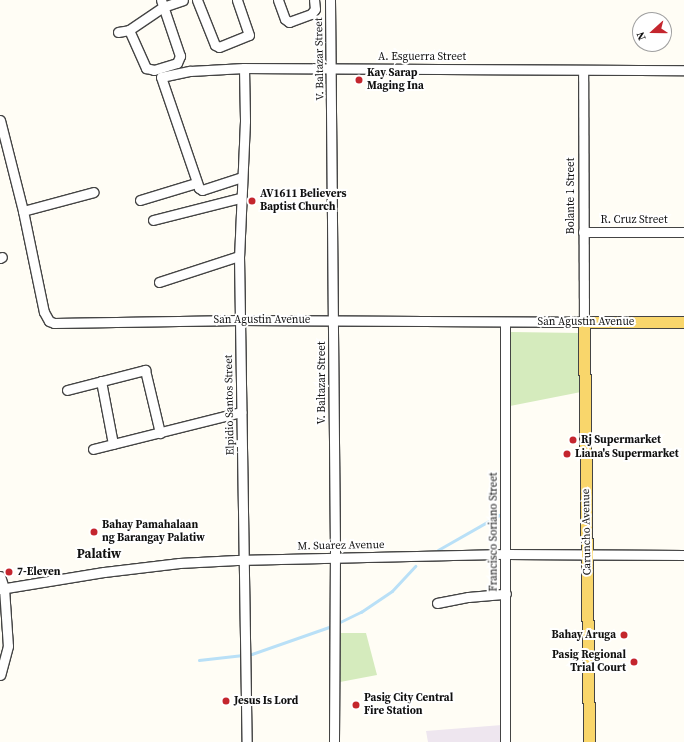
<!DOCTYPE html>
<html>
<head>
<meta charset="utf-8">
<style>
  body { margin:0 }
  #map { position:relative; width:684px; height:742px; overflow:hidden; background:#fffdf5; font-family:"Source Serif 4",serif }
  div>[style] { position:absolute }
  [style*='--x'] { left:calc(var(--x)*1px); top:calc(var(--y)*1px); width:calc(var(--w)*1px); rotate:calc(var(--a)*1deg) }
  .industrial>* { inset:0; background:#eee6ef }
  .green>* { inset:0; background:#d5ebbd }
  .stream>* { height:2.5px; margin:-1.25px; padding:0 1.25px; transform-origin:1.25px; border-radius:1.25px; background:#b9e0f7 }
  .roads { filter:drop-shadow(1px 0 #444) drop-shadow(-1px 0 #444) drop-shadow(0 1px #444) drop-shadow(0 -1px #444) }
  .minor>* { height:9px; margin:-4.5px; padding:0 4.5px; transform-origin:4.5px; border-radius:4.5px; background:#fff }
  .major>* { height:11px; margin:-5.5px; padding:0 5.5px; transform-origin:5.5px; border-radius:5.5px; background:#f9d66b }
  .dots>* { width:11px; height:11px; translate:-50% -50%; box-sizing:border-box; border:2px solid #fff; border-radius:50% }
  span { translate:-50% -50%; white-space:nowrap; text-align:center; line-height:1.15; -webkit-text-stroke:4px #fff; paint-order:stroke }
  .street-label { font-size:11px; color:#111 }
  .poi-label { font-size:11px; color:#111; font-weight:700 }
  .left { translate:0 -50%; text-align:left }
  .right { translate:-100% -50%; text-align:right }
  .quarter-label { font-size:13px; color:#111; font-weight:700 }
  .north { position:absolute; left:632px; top:12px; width:40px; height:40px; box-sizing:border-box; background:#fff; border:1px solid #a0a0a0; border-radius:50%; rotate:249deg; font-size:11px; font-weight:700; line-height:16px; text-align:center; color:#111 }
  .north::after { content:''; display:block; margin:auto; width:14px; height:18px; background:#c4262e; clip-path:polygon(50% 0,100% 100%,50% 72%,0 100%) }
</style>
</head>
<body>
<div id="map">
  <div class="industrial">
    <i style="clip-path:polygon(502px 725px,502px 742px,428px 742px,426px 731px)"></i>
  </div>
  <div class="green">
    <i style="clip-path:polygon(511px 332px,581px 333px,581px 392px,510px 406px)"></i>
    <i style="clip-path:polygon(339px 633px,366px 633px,377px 675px,340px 682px)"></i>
  </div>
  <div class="stream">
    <i style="--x:438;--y:550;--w:75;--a:-29.6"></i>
    <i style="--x:336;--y:624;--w:28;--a:-26"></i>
    <i style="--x:361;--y:612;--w:37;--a:-34"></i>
    <i style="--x:392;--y:591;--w:34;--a:-47"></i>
    <i style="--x:199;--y:660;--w:53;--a:-6.5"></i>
    <i style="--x:252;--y:654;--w:85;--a:-19.3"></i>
  </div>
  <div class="roads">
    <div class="minor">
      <i style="--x:197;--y:0;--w:48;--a:68.2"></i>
      <i style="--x:215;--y:45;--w:4;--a:27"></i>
      <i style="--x:219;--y:47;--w:32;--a:-22"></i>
      <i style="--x:249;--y:35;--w:37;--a:-109"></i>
      <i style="--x:278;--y:0;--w:20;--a:70"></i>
      <i style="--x:285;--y:19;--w:5;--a:37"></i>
      <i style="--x:289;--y:22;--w:23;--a:-20"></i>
      <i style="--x:311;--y:14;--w:6;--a:-51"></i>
      <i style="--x:315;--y:9;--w:9;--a:-96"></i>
      <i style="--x:330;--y:0;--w:550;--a:89.48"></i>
      <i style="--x:335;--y:550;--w:192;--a:90.3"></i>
      <i style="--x:129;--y:30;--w:42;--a:65.9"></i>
      <i style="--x:146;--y:68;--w:8;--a:14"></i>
      <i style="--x:154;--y:70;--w:24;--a:-17"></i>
      <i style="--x:177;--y:63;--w:8;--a:-67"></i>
      <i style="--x:180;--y:56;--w:59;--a:-108.7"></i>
      <i style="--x:118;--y:32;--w:11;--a:-10"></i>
      <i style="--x:129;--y:30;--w:41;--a:-34.1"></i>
      <i style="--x:163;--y:7;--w:21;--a:-19"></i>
      <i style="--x:244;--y:68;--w:53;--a:88.9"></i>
      <i style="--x:245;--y:121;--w:135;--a:92.5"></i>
      <i style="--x:239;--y:256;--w:486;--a:89.1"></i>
      <i style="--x:0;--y:120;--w:94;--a:75.8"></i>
      <i style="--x:23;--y:211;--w:103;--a:78.3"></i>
      <i style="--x:44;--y:312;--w:10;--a:61"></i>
      <i style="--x:49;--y:321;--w:5;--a:22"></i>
      <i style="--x:54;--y:323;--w:187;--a:-0.9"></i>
      <i style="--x:241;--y:320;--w:343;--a:0.3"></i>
      <i style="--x:584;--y:322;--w:252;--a:-90.2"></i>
      <i style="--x:242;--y:177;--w:42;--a:162"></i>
      <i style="--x:202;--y:190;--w:4;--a:-146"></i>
      <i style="--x:199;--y:188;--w:117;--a:-108.9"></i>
      <i style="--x:161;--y:77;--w:30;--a:-12"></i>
      <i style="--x:190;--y:71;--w:54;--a:-3.2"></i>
      <i style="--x:244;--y:68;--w:440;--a:0.3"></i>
      <i style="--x:140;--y:200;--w:59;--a:-16.9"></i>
      <i style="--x:23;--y:211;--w:73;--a:-15"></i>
      <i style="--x:153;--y:220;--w:90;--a:-14.2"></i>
      <i style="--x:583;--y:232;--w:101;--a:0"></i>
      <i style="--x:0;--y:258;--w:2;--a:-27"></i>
      <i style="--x:159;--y:282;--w:84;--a:-18"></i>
      <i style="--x:505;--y:322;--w:420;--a:90"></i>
      <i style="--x:101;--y:381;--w:64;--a:79.2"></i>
      <i style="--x:67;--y:390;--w:81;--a:-14.4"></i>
      <i style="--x:145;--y:370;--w:65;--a:76.6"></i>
      <i style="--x:93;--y:449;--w:153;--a:-14"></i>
      <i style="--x:0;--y:576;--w:13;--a:72"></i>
      <i style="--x:4;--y:588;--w:58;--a:86.1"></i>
      <i style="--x:8;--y:646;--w:30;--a:105"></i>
      <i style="--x:0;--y:589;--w:105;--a:-9.3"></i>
      <i style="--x:104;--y:572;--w:76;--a:-6.8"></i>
      <i style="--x:179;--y:563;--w:58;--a:-3"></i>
      <i style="--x:237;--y:560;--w:270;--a:-1.3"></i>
      <i style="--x:507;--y:554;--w:177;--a:0.3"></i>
      <i style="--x:437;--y:603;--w:32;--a:-11"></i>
      <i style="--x:468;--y:597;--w:38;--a:-5"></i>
    </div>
    <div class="major">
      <i style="--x:589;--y:742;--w:420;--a:-90.7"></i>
      <i style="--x:584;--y:322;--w:100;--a:0"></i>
    </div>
  </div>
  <div class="dots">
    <i style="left:359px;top:80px;background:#c4262e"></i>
    <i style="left:252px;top:201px;background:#c4262e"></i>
    <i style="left:573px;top:440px;background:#c4262e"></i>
    <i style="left:567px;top:454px;background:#c4262e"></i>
    <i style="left:94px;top:532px;background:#c4262e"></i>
    <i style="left:9px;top:572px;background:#c4262e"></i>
    <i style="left:624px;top:635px;background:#c4262e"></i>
    <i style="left:634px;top:662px;background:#c4262e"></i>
    <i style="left:226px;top:701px;background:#c4262e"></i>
    <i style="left:356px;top:705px;background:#c4262e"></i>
  </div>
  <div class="street-label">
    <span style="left:422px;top:57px">A. Esguerra Street</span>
    <span style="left:320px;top:59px;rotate:-91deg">V. Baltazar Street</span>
    <span style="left:571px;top:196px;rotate:-90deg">Bolante 1 Street</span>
    <span style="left:634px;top:220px">R. Cruz Street</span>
    <span style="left:262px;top:320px">San Agustin Avenue</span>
    <span style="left:586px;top:322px">San Agustin Avenue</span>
    <span style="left:322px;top:383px;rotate:-90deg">V. Baltazar Street</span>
    <span style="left:230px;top:405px;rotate:-91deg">Elpidio Santos Street</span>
    <span style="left:494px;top:532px;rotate:-90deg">Francisco Soriano Street</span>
    <span style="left:587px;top:532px;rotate:-91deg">Caruncho Avenue</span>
    <span style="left:341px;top:546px;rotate:-1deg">M. Suarez Avenue</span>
  </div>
  <div class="poi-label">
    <span class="left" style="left:367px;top:80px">Kay Sarap<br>Maging Ina</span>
    <span class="left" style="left:260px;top:201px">AV1611 Believers<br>Baptist Church</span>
    <span class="left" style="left:581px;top:440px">Rj Supermarket</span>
    <span class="left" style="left:575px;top:454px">Liana's Supermarket</span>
    <span class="left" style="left:102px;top:532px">Bahay Pamahalaan<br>ng Barangay Palatiw</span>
    <span class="left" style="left:17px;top:572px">7-Eleven</span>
    <span class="right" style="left:616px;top:635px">Bahay Aruga</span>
    <span class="right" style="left:626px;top:662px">Pasig Regional<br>Trial Court</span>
    <span class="left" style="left:364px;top:705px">Pasig City Central<br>Fire Station</span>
    <span class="left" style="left:234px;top:701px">Jesus Is Lord</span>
  </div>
  <div class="quarter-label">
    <span style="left:99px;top:554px">Palatiw</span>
  </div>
  <div class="north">N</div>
</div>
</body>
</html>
